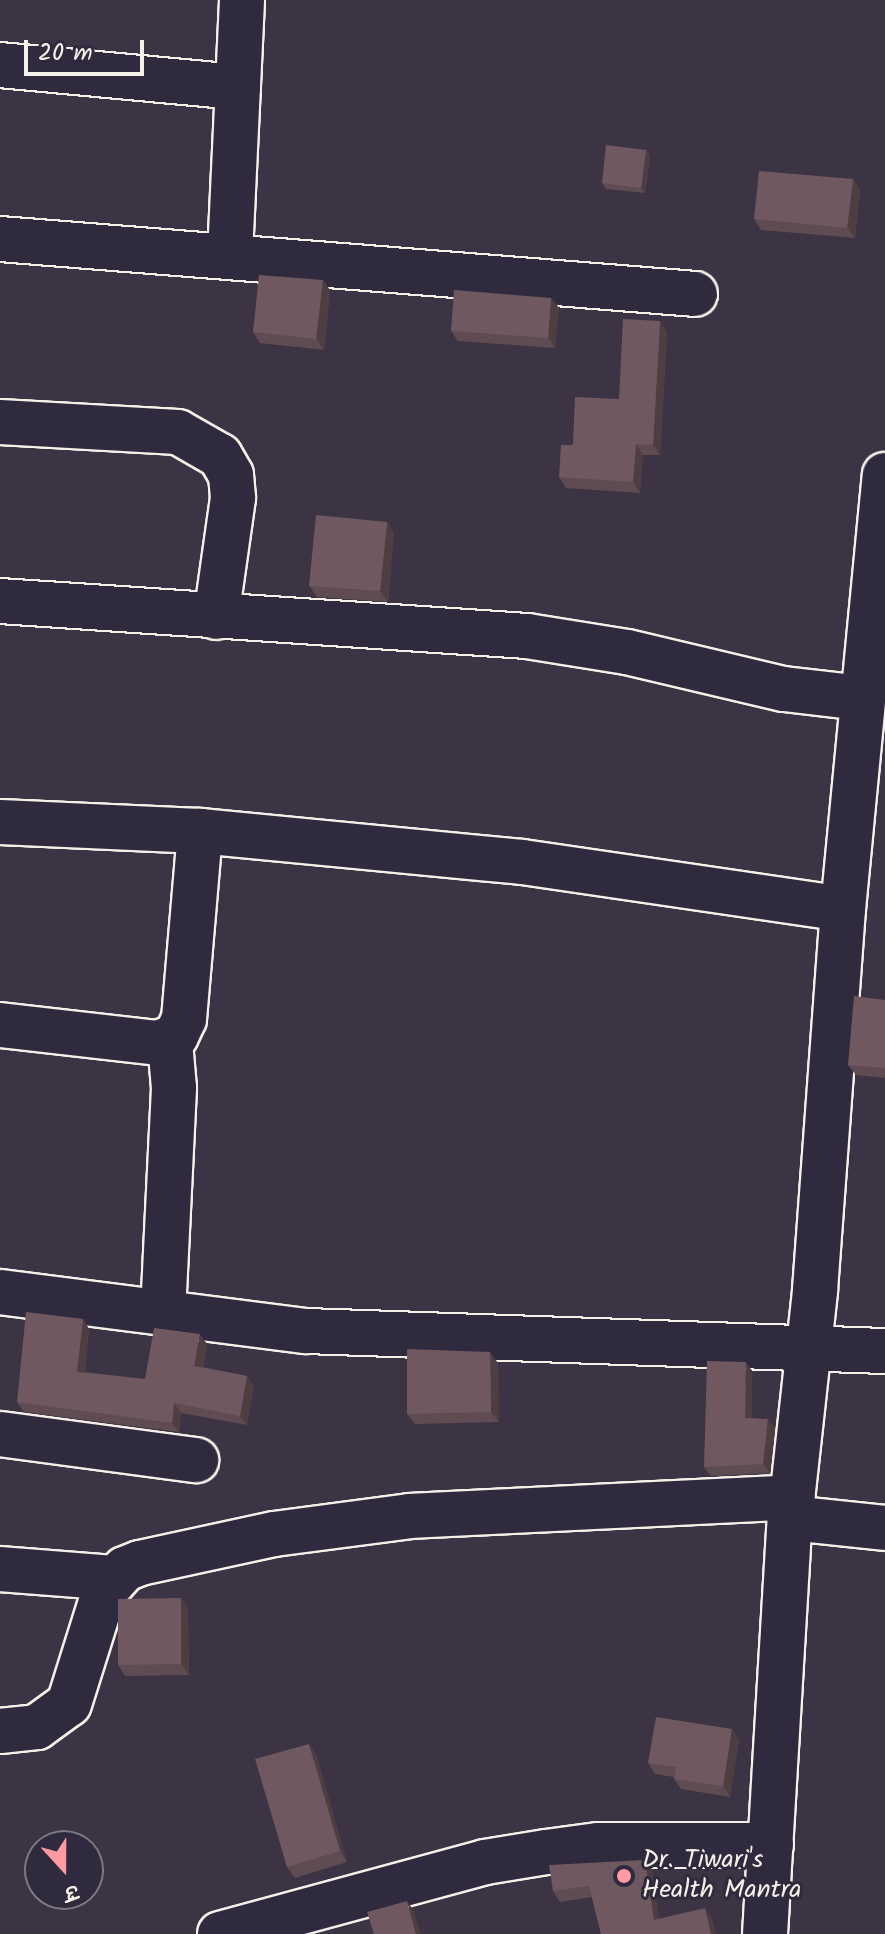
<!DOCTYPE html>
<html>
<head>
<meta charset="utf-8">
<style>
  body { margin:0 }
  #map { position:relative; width:885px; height:1934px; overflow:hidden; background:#3c3344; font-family:Kalam,"Playpen Sans Deva",sans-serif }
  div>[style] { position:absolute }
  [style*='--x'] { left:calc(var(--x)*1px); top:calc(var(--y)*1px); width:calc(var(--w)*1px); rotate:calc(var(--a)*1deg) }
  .roads { filter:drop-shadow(2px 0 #f4f1e8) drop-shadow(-2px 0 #f4f1e8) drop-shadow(0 2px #f4f1e8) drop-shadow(0 -2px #f4f1e8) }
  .minor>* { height:44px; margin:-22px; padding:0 22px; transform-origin:22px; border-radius:22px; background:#2f2a3d }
  .wall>* { inset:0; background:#5f4c52 }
  .shaded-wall>* { inset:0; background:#4e3e42 }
  .building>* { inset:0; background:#6f585f }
  .dots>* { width:22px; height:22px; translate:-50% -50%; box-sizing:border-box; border:4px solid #2f2a3d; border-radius:50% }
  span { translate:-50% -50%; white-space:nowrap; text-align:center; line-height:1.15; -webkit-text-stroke:6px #2f2a3d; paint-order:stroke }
  .poi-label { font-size:26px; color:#f4f1e8 }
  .left { translate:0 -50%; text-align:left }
  .north { position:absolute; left:24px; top:1830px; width:80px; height:80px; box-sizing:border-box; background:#2f2a3d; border:2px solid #7e7a81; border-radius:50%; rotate:159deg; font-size:22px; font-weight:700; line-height:32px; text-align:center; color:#f4f1e8 }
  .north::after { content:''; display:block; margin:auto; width:28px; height:36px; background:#ff9aa2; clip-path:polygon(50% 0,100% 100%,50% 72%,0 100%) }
  .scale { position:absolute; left:24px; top:40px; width:120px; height:36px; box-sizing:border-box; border:4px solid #f4f1e8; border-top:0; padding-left:10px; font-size:24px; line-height:28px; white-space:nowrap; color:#f4f1e8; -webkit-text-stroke:6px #2f2a3d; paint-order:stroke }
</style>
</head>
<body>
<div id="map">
  <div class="roads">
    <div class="minor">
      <i style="--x:0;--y:65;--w:239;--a:5.3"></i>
      <i style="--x:0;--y:239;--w:697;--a:4.52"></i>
      <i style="--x:230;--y:255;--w:255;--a:-87.3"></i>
      <i style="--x:0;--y:422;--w:178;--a:3.2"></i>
      <i style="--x:178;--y:432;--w:48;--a:29.7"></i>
      <i style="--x:220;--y:456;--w:22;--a:60"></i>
      <i style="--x:231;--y:475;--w:23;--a:85"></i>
      <i style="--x:233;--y:498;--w:120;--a:98.1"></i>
      <i style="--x:0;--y:601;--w:528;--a:3.8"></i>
      <i style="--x:527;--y:636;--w:101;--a:9.1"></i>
      <i style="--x:627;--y:652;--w:161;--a:13.3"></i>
      <i style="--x:784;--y:689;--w:79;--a:6.6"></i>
      <i style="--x:0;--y:822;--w:200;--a:2.6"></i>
      <i style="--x:200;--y:831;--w:323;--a:5.5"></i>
      <i style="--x:522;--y:862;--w:324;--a:8.3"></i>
      <i style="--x:0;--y:1025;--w:159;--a:6.5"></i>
      <i style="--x:158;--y:1043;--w:19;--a:-21"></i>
      <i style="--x:176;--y:1036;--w:19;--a:-65"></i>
      <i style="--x:184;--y:1019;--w:189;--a:-85.1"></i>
      <i style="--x:0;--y:1292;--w:308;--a:7.3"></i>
      <i style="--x:306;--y:1331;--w:579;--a:1.98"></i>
      <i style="--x:163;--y:1313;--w:225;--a:-87.2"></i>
      <i style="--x:174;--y:1088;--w:46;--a:-95"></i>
      <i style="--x:0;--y:1434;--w:198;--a:7.6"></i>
      <i style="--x:790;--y:1518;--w:96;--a:6"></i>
      <i style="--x:0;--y:1569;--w:114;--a:4.5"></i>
      <i style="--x:0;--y:1731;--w:37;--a:-6"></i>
      <i style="--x:37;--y:1727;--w:39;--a:-36"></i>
      <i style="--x:69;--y:1704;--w:117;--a:-72.6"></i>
      <i style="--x:104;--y:1592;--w:31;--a:-48"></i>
      <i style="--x:125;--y:1569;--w:16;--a:-22"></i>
      <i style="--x:140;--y:1563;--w:137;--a:-12.2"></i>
      <i style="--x:274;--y:1534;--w:137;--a:-7.5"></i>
      <i style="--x:410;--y:1516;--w:383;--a:-2.8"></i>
      <i style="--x:220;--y:1934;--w:275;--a:-15.2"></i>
      <i style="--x:485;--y:1862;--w:62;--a:-9.3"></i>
      <i style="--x:546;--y:1852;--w:52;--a:-7.7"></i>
      <i style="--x:598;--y:1845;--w:173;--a:0"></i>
      <i style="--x:765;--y:1934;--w:417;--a:-86.6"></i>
      <i style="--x:790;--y:1518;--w:229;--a:-83.7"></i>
      <i style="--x:815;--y:1290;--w:382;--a:-85.8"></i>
      <i style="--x:843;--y:909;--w:436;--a:-84.5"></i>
    </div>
  </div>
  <div class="wall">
    <i style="clip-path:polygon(646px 150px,650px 155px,645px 193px,606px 189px,602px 183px)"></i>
    <i style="clip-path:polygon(853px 179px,860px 190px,855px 238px,761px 230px,754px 219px)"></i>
    <i style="clip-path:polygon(330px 290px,324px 350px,260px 343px,253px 332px)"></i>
    <i style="clip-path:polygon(551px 298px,559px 308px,555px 348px,458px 341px,451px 331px)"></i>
    <i style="clip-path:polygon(660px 321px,667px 332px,660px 455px,643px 455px,640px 493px,566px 488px,559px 477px,573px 445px,619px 399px)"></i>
    <i style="clip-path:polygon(387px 522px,394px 533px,388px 602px,317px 597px,309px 586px)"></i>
    <i style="clip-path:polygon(885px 1000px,885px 1078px,856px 1075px,848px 1065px)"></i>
    <i style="clip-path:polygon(83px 1319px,89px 1329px,85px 1372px,145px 1379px,207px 1344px,203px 1367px,247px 1376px,254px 1386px,247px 1425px,181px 1413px,179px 1432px,24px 1412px,17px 1402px)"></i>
    <i style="clip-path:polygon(498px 1363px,499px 1422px,415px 1424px,407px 1414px)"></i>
    <i style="clip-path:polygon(752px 1371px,752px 1418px,775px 1428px,770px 1473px,711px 1476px,704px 1467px)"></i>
    <i style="clip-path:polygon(181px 1598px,188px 1609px,189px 1675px,125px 1676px,118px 1665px)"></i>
    <i style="clip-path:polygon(739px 1740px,730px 1797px,681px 1789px,674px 1779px,674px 1777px,655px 1774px,648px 1763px)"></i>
    <i style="clip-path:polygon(316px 1754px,347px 1862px,295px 1878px,287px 1867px)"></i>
    <i style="clip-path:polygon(652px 1870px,659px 1919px,712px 1918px,601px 1934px,592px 1897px,560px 1902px,553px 1891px)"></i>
  </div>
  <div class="shaded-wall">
    <i style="clip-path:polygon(646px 150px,650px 155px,645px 193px,641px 188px)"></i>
    <i style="clip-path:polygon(853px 179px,860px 190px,855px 238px,847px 228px)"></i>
    <i style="clip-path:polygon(323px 280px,330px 290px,324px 350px,316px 339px)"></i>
    <i style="clip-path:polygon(551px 298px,559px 308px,555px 348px,548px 338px)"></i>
    <i style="clip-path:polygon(660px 321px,667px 332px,660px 455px,653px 445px)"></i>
    <i style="clip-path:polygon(636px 444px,643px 455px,640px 493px,633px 482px)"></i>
    <i style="clip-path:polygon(387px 522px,394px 533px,388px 602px,380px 591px)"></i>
    <i style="clip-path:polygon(83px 1319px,89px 1329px,84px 1382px,77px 1372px)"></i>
    <i style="clip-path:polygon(200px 1334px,207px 1344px,201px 1376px,194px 1366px)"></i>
    <i style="clip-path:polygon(490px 1352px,498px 1363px,499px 1422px,491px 1412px)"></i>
    <i style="clip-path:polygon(746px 1362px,752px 1371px,752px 1427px,745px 1418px)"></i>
    <i style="clip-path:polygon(247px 1376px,254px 1386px,247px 1425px,240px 1416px)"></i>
    <i style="clip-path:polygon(174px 1403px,181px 1413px,179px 1432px,172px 1423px)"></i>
    <i style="clip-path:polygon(768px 1419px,775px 1428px,770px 1473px,763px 1464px)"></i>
    <i style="clip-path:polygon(181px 1598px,188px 1609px,189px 1675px,181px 1664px)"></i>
    <i style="clip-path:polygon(732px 1729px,739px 1740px,730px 1797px,723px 1786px)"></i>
    <i style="clip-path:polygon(309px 1744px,316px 1754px,347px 1862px,340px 1851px)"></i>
    <i style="clip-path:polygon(645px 1860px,652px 1870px,661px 1930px,654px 1920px)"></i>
    <i style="clip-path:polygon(407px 1901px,414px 1911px,421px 1934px,416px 1934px)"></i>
    <i style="clip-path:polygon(705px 1908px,712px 1918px,716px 1934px,711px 1934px)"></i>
  </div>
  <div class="building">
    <i style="clip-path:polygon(606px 145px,646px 150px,641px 188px,602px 183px)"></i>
    <i style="clip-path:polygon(759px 171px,853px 179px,847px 228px,754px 219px)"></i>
    <i style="clip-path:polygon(259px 275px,323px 280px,316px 339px,253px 332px)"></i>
    <i style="clip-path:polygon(454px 290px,551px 298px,548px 338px,451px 331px)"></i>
    <i style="clip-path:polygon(623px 319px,660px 321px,653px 445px,636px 444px,633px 482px,559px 477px,561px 445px,573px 445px,575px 397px,619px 399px)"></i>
    <i style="clip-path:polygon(316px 515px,387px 522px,380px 591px,309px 586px)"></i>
    <i style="clip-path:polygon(854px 996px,885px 1000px,885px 1068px,848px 1065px)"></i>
    <i style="clip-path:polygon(26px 1312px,83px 1319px,77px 1372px,145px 1379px,154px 1328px,200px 1334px,194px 1366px,247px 1376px,240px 1416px,174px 1403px,172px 1423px,17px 1402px)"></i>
    <i style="clip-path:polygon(407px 1349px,490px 1352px,491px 1412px,407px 1414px)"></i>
    <i style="clip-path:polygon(707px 1361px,746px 1362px,745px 1418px,768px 1419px,763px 1464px,704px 1467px)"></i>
    <i style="clip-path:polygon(181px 1598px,181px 1664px,118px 1665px,118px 1599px)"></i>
    <i style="clip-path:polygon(656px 1717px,732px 1729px,723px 1786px,674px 1779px,676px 1767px,648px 1763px)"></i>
    <i style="clip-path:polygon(309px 1744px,340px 1851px,287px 1867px,255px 1759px)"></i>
    <i style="clip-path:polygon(645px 1860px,654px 1920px,705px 1908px,711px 1934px,601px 1934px,589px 1886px,553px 1891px,549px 1865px)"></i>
    <i style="clip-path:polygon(407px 1901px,416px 1934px,374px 1934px,367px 1912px)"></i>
  </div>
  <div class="dots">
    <i style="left:624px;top:1876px;background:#ff9aa2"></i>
  </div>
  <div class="poi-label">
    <span class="left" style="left:642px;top:1876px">Dr. Tiwari's<br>Health Mantra</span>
  </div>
  <div class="north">उ</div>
  <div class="scale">20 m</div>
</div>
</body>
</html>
